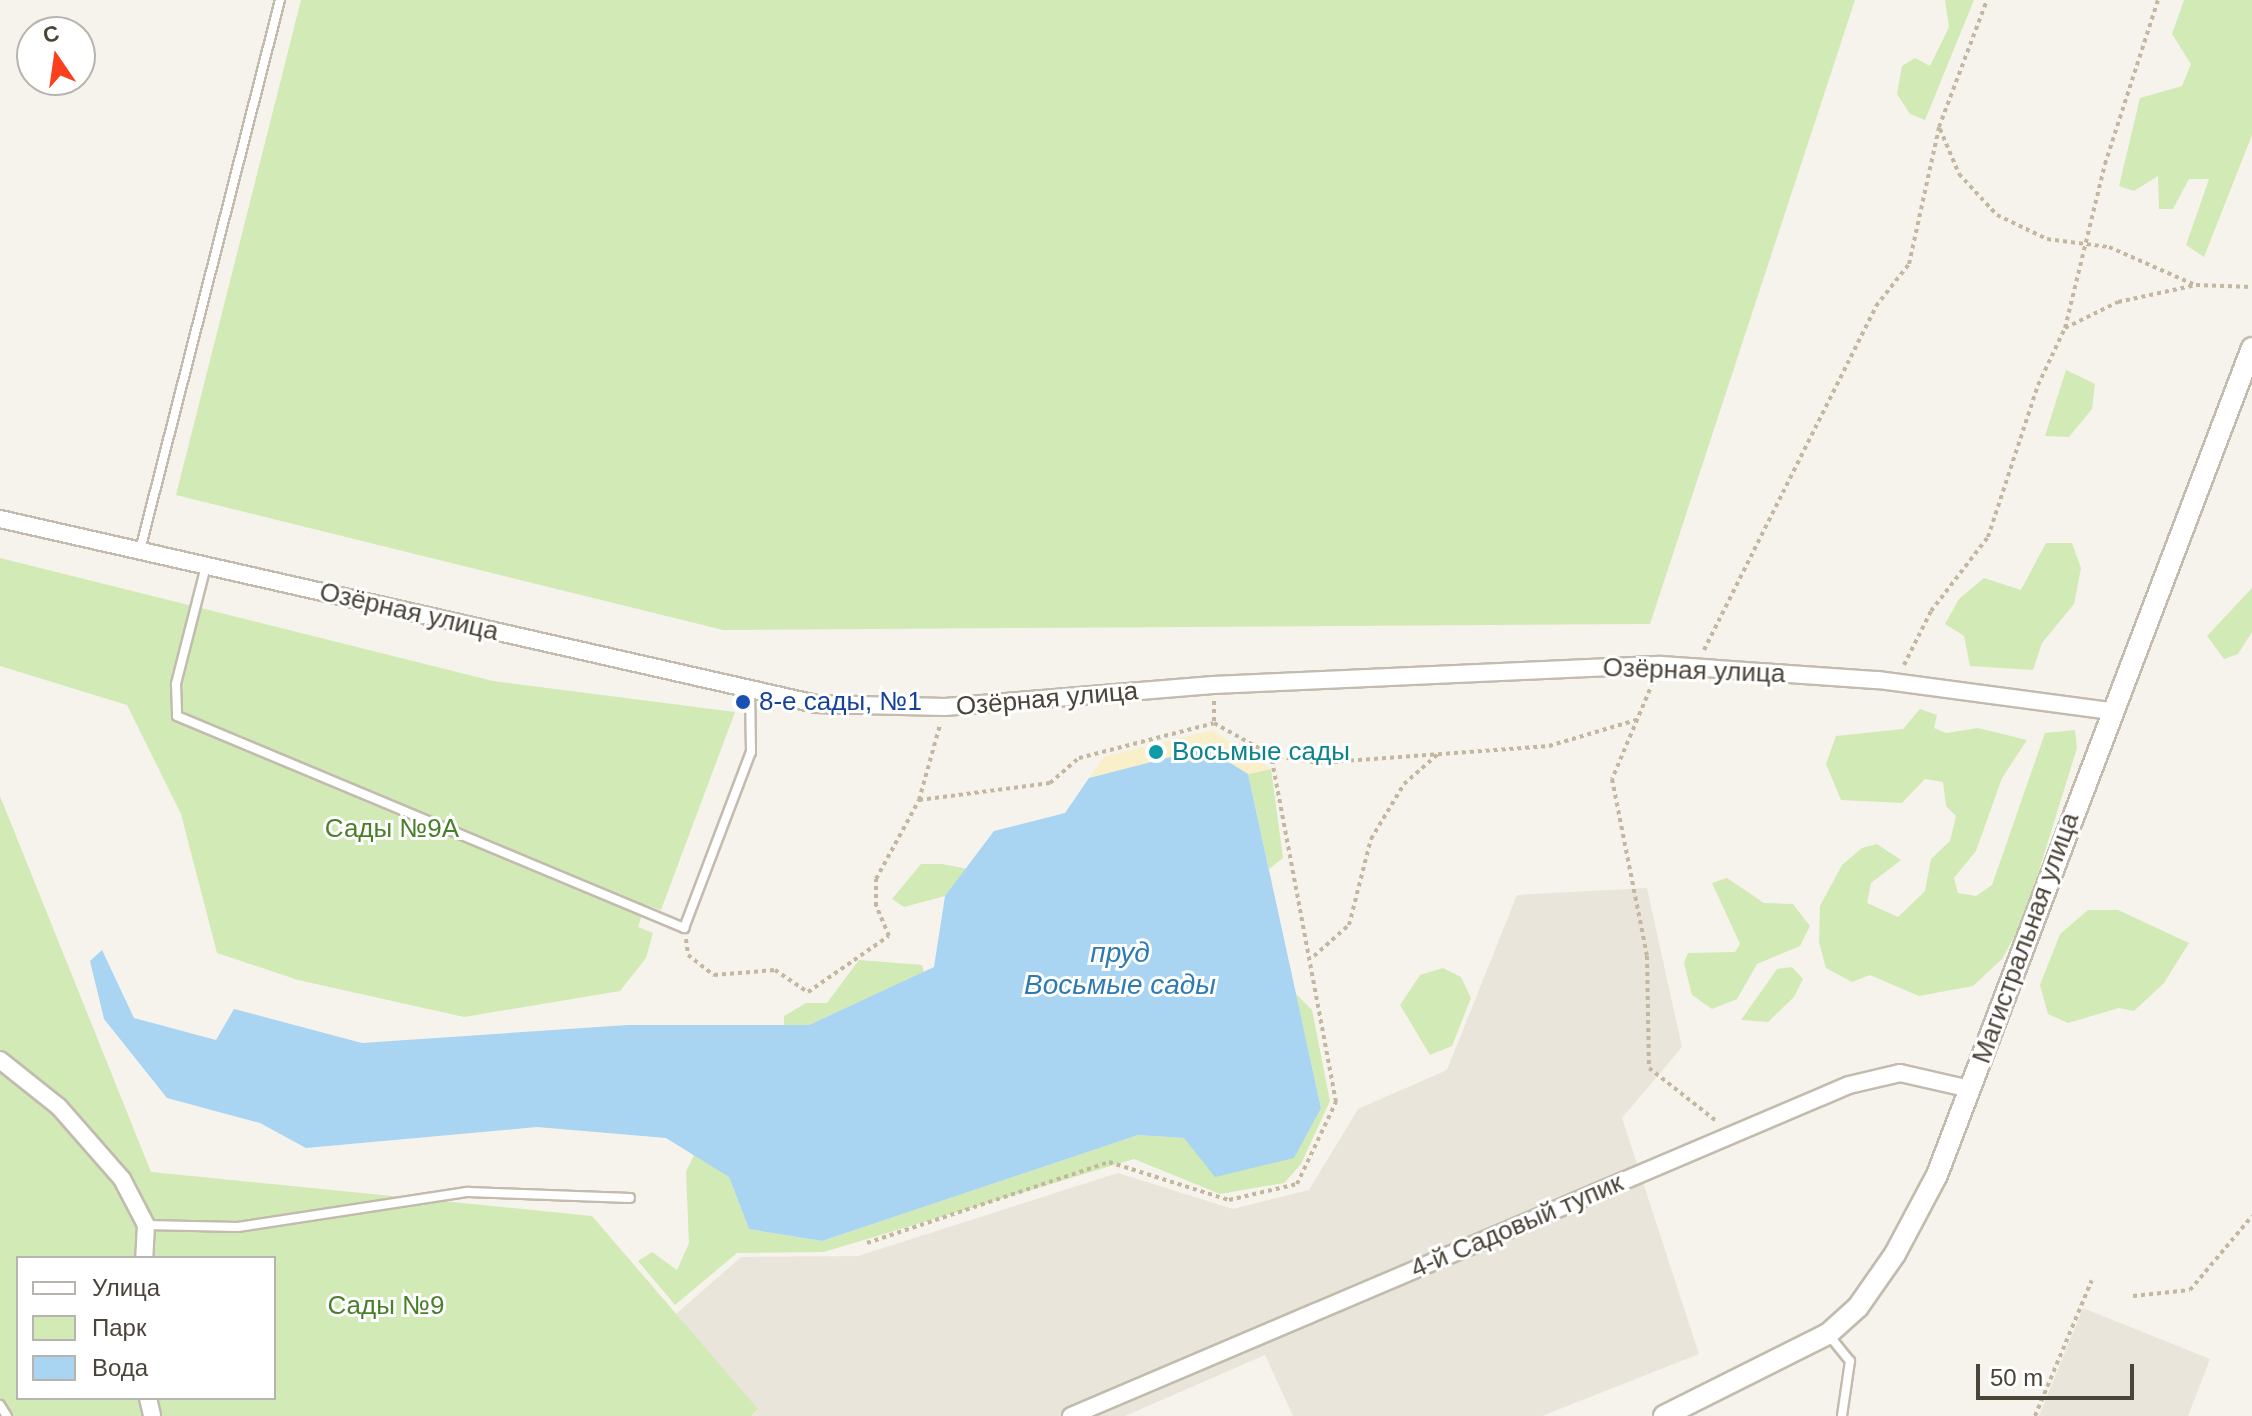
<!DOCTYPE html>
<html>
<head>
<meta charset="utf-8">
<style>
  body { margin:0 }
  #map { position:relative; width:2252px; height:1416px; overflow:hidden; background:#f6f3ec; font-family:Helvetica,sans-serif }
  div>[style] { position:absolute }
  [style*='--x'] { left:calc(var(--x)*1px); top:calc(var(--y)*1px); width:calc(var(--w)*1px); rotate:calc(var(--a)*1deg) }
  .residential>* { inset:0; background:#eae5da }
  .green>* { inset:0; background:#d2eab5 }
  .sand>* { inset:0; background:#f9efc9 }
  .water>* { inset:0; background:#a9d4f2 }
  .path>* { height:4px; margin-top:-2px; transform-origin:0; background:repeating-linear-gradient(90deg,#c4b79f 0 4px,transparent 0 8px) }
  .roads { filter:drop-shadow(2px 0 #c2bbae) drop-shadow(-2px 0 #c2bbae) drop-shadow(0 2px #c2bbae) drop-shadow(0 -2px #c2bbae) }
  .service>* { height:8px; margin:-4px; padding:0 4px; transform-origin:4px; border-radius:4px; background:#fff }
  .minor>* { height:16px; margin:-8px; padding:0 8px; transform-origin:8px; border-radius:8px; background:#fff }
  .tertiary>* { height:20px; margin:-10px; padding:0 10px; transform-origin:10px; border-radius:10px; background:#fff }
  .dots>* { width:22px; height:22px; translate:-50% -50%; box-sizing:border-box; border:4px solid #fff; border-radius:50% }
  span { translate:-50% -50%; white-space:nowrap; text-align:center; line-height:1.15; -webkit-text-stroke:6px #fff; paint-order:stroke }
  .street-label { font-size:26px; color:#4b4439 }
  .transit-label { font-size:26px; color:#164399 }
  .left { translate:0 -50%; text-align:left }
  .culture-label { font-size:26px; color:#0d838f }
  .park-label { font-size:26px; color:#4a7f2a }
  .water-label { font-size:28px; color:#2e7ab2; font-style:italic }
  .legend { position:absolute; left:16px; top:1256px; width:260px; height:144px; box-sizing:border-box; background:#fff; border:2px solid #b7b4b0; margin:0; padding:10px 14px; list-style:none; font-size:24px; color:#4b4439 }
  .legend li { display:flex; align-items:center; gap:16px; height:40px }
  .legend b { width:40px; border:2px solid #b7b4b0 }
  .north { position:absolute; left:16px; top:16px; width:80px; height:80px; box-sizing:border-box; background:#fff; border:2px solid #b7b4b0; border-radius:50%; rotate:347deg; font-size:22px; font-weight:700; line-height:32px; text-align:center; color:#4b4439 }
  .north::after { content:''; display:block; margin:auto; width:28px; height:36px; background:#fc3f1d; clip-path:polygon(50% 0,100% 100%,50% 72%,0 100%) }
  .scale { position:absolute; left:1976px; top:1364px; width:158px; height:36px; box-sizing:border-box; border:4px solid #4b4439; border-top:0; padding-left:10px; font-size:24px; line-height:28px; white-space:nowrap; color:#4b4439; -webkit-text-stroke:6px #fff; paint-order:stroke }
</style>
</head>
<body>
<div id="map">
  <div class="residential">
    <i style="clip-path:polygon(1647px 888px,1682px 1047px,1622px 1118px,1699px 1354px,1542px 1416px,1293px 1416px,1265px 1355px,1125px 1416px,751px 1416px,758px 1410px,676px 1314px,741px 1257px,858px 1256px,1118px 1173px,1233px 1209px,1309px 1190px,1358px 1109px,1447px 1070px,1517px 895px)"></i>
    <i style="clip-path:polygon(2083px 1308px,2210px 1359px,2188px 1416px,2039px 1416px)"></i>
  </div>
  <div class="green">
    <i style="clip-path:polygon(301px 0,1855px 0,1650px 624px,723px 630px,176px 495px)"></i>
    <i style="clip-path:polygon(1945px 0,1974px 0,1925px 120px,1910px 114px,1897px 94px,1902px 66px,1915px 58px,1930px 66px,1949px 27px)"></i>
    <i style="clip-path:polygon(2184px 0,2252px 0,2252px 135px,2204px 257px,2186px 245px,2209px 179px,2189px 179px,2173px 209px,2159px 209px,2158px 176px,2134px 191px,2119px 186px,2140px 98px,2182px 86px,2191px 64px,2172px 34px)"></i>
    <i style="clip-path:polygon(2066px 370px,2095px 384px,2092px 409px,2069px 437px,2045px 436px)"></i>
    <i style="clip-path:polygon(2046px 543px,2072px 543px,2081px 568px,2074px 604px,2042px 643px,2033px 670px,1970px 666px,1964px 636px,1945px 624px,1959px 599px,1984px 578px,2021px 590px)"></i>
    <i style="clip-path:polygon(0 558px,493px 681px,735px 712px,661px 910px,645px 905px,638px 927px,653px 933px,646px 958px,620px 991px,464px 1017px,298px 980px,217px 953px,181px 814px,127px 705px,0 666px)"></i>
    <i style="clip-path:polygon(2252px 588px,2252px 632px,2238px 654px,2224px 659px,2207px 636px)"></i>
    <i style="clip-path:polygon(1920px 709px,1937px 715px,1934px 728px,1946px 733px,1978px 728px,2027px 740px,2002px 778px,1976px 851px,1954px 878px,1958px 893px,1976px 896px,1992px 885px,2045px 733px,2075px 730px,2077px 748px,2024px 919px,2002px 959px,1973px 986px,1919px 996px,1870px 975px,1852px 982px,1826px 968px,1819px 942px,1820px 906px,1842px 865px,1862px 848px,1877px 844px,1901px 860px,1871px 883px,1867px 903px,1898px 917px,1925px 891px,1931px 859px,1950px 841px,1956px 816px,1946px 806px,1943px 782px,1925px 779px,1902px 803px,1841px 800px,1826px 764px,1836px 736px,1903px 729px)"></i>
    <i style="clip-path:polygon(1271px 769px,1283px 858px,1269px 869px,1248px 774px)"></i>
    <i style="clip-path:polygon(evenodd,0 796px,151px 1172px,592px 1216px,758px 1409px,751px 1416px,0 1416px,0 796px,18px 1258px,274px 1258px,274px 1398px,18px 1398px,18px 1258px)"></i>
    <i style="clip-path:polygon(921px 864px,942px 864px,968px 869px,945px 896px,904px 907px,892px 899px)"></i>
    <i style="clip-path:polygon(1727px 878px,1764px 903px,1793px 904px,1810px 926px,1800px 946px,1757px 964px,1737px 999px,1712px 1009px,1692px 995px,1684px 963px,1688px 953px,1735px 952px,1740px 944px,1712px 883px)"></i>
    <i style="clip-path:polygon(2088px 910px,2118px 910px,2189px 943px,2164px 983px,2134px 1011px,2119px 1008px,2068px 1023px,2048px 1014px,2040px 985px,2060px 934px)"></i>
    <i style="clip-path:polygon(859px 960px,922px 965px,924px 972px,809px 1025px,784px 1025px,784px 1016px,806px 1003px,827px 1003px)"></i>
    <i style="clip-path:polygon(1792px 967px,1803px 979px,1794px 997px,1768px 1022px,1741px 1020px,1777px 969px)"></i>
    <i style="clip-path:polygon(1443px 968px,1461px 977px,1471px 998px,1452px 1046px,1430px 1055px,1400px 1005px,1420px 975px)"></i>
    <i style="clip-path:polygon(1296px 994px,1312px 1010px,1330px 1101px,1301px 1164px,1284px 1183px,1220px 1194px,1134px 1159px,824px 1252px,737px 1253px,675px 1305px,638px 1261px,652px 1252px,677px 1270px,689px 1243px,686px 1172px,694px 1155px,729px 1177px,749px 1229px,822px 1241px,1138px 1135px,1184px 1138px,1321px 1107px)"></i>
  </div>
  <div class="sand">
    <i style="clip-path:polygon(1212px 730px,1271px 769px,1248px 774px,1206px 748px,1089px 778px,1104px 757px)"></i>
  </div>
  <div class="water">
    <i style="clip-path:polygon(1206px 748px,1248px 774px,1321px 1108px,1294px 1158px,1215px 1177px,1184px 1138px,1138px 1135px,822px 1241px,749px 1229px,729px 1177px,666px 1138px,537px 1127px,306px 1148px,260px 1123px,167px 1098px,104px 1019px,90px 961px,102px 950px,134px 1018px,216px 1040px,234px 1009px,362px 1043px,628px 1025px,809px 1025px,934px 967px,945px 896px,994px 831px,1065px 813px,1089px 778px)"></i>
  </div>
  <div class="path">
    <i style="--x:1940;--y:129;--w:49;--a:67.1"></i>
    <i style="--x:1959;--y:174;--w:56;--a:47.2"></i>
    <i style="--x:1997;--y:215;--w:55;--a:25.6"></i>
    <i style="--x:2047;--y:239;--w:63;--a:7.4"></i>
    <i style="--x:2109;--y:247;--w:92;--a:23.8"></i>
    <i style="--x:2065;--y:328;--w:169;--a:-76.3"></i>
    <i style="--x:2105;--y:164;--w:172;--a:-72.1"></i>
    <i style="--x:1704;--y:650;--w:385;--a:-63.4"></i>
    <i style="--x:1876;--y:306;--w:53;--a:-51.8"></i>
    <i style="--x:1909;--y:264;--w:140;--a:-77.6"></i>
    <i style="--x:1939;--y:127;--w:136;--a:-69.3"></i>
    <i style="--x:1904;--y:665;--w:60;--a:-63.4"></i>
    <i style="--x:1931;--y:611;--w:93;--a:-52.4"></i>
    <i style="--x:1988;--y:537;--w:160;--a:-71.8"></i>
    <i style="--x:2038;--y:385;--w:63;--a:-64.7"></i>
    <i style="--x:2065;--y:328;--w:59;--a:-26.1"></i>
    <i style="--x:2118;--y:302;--w:80;--a:-12.3"></i>
    <i style="--x:2196;--y:285;--w:56;--a:2"></i>
    <i style="--x:1653;--y:682;--w:105;--a:112.9"></i>
    <i style="--x:1612;--y:779;--w:180;--a:78.8"></i>
    <i style="--x:1647;--y:956;--w:112;--a:89"></i>
    <i style="--x:1649;--y:1068;--w:85;--a:38.3"></i>
    <i style="--x:1214;--y:701;--w:22;--a:90"></i>
    <i style="--x:919;--y:800;--w:132;--a:-7.4"></i>
    <i style="--x:1050;--y:783;--w:38;--a:-41"></i>
    <i style="--x:1079;--y:758;--w:139;--a:-14.5"></i>
    <i style="--x:1214;--y:723;--w:65;--a:29.3"></i>
    <i style="--x:1271;--y:755;--w:48;--a:9.7"></i>
    <i style="--x:1318;--y:763;--w:232;--a:-4.2"></i>
    <i style="--x:1549;--y:746;--w:91;--a:-16.6"></i>
    <i style="--x:686;--y:939;--w:16;--a:83"></i>
    <i style="--x:688;--y:955;--w:33;--a:38"></i>
    <i style="--x:714;--y:975;--w:61;--a:-4.7"></i>
    <i style="--x:775;--y:970;--w:40;--a:34"></i>
    <i style="--x:808;--y:992;--w:98;--a:-34.7"></i>
    <i style="--x:889;--y:936;--w:33;--a:-113"></i>
    <i style="--x:876;--y:906;--w:27;--a:-90"></i>
    <i style="--x:876;--y:879;--w:90;--a:-61.4"></i>
    <i style="--x:919;--y:800;--w:78;--a:-74.4"></i>
    <i style="--x:1314;--y:956;--w:47;--a:-41.5"></i>
    <i style="--x:1349;--y:925;--w:89;--a:-75.7"></i>
    <i style="--x:1371;--y:839;--w:64;--a:-59"></i>
    <i style="--x:1404;--y:784;--w:45;--a:-41.4"></i>
    <i style="--x:867;--y:1243;--w:255;--a:-18.5"></i>
    <i style="--x:1109;--y:1162;--w:126;--a:17.6"></i>
    <i style="--x:1229;--y:1200;--w:70;--a:-13.2"></i>
    <i style="--x:1297;--y:1184;--w:91;--a:-64.6"></i>
    <i style="--x:1336;--y:1102;--w:353;--a:-100.6"></i>
    <i style="--x:2133;--y:1296;--w:57;--a:-6"></i>
    <i style="--x:2190;--y:1290;--w:97;--a:-50"></i>
    <i style="--x:2035;--y:1416;--w:147;--a:-67.3"></i>
  </div>
  <div class="roads">
    <div class="service">
      <i style="--x:140;--y:550;--w:568;--a:-75.72"></i>
      <i style="--x:206;--y:566;--w:122;--a:104.3"></i>
      <i style="--x:176;--y:684;--w:32;--a:88"></i>
      <i style="--x:177;--y:716;--w:550;--a:22.69"></i>
      <i style="--x:684;--y:928;--w:188;--a:-69.2"></i>
      <i style="--x:751;--y:752;--w:62;--a:-90.9"></i>
      <i style="--x:146;--y:1225;--w:92;--a:1.2"></i>
      <i style="--x:238;--y:1227;--w:233;--a:-8.7"></i>
      <i style="--x:468;--y:1192;--w:162;--a:2.1"></i>
      <i style="--x:1828;--y:1334;--w:35;--a:51"></i>
      <i style="--x:1850;--y:1361;--w:56;--a:98.3"></i>
      <i style="--x:0;--y:1405;--w:13;--a:58"></i>
    </div>
    <div class="minor">
      <i style="--x:0;--y:519;--w:837;--a:12.77"></i>
      <i style="--x:816;--y:704;--w:129;--a:1.3"></i>
      <i style="--x:945;--y:707;--w:269;--a:-4.7"></i>
      <i style="--x:1213;--y:685;--w:448;--a:-2.6"></i>
      <i style="--x:1661;--y:665;--w:218;--a:4"></i>
      <i style="--x:1878;--y:680;--w:235;--a:7.6"></i>
      <i style="--x:0;--y:1060;--w:75;--a:38.5"></i>
      <i style="--x:59;--y:1107;--w:96;--a:48.8"></i>
      <i style="--x:122;--y:1179;--w:52;--a:62.4"></i>
      <i style="--x:146;--y:1225;--w:33;--a:93"></i>
      <i style="--x:148;--y:1398;--w:18;--a:77"></i>
      <i style="--x:1071;--y:1416;--w:845;--a:-23.05"></i>
      <i style="--x:1849;--y:1085;--w:52;--a:-13.2"></i>
      <i style="--x:1900;--y:1073;--w:72;--a:12.9"></i>
    </div>
    <div class="tertiary">
      <i style="--x:1664;--y:1416;--w:183;--a:-26.6"></i>
      <i style="--x:1828;--y:1334;--w:40;--a:-42"></i>
      <i style="--x:1858;--y:1307;--w:65;--a:-55.1"></i>
      <i style="--x:1895;--y:1254;--w:89;--a:-62"></i>
      <i style="--x:1937;--y:1175;--w:885;--a:-69.15"></i>
    </div>
  </div>
  <div class="dots">
    <i style="left:743px;top:702px;background:#1a4fb4"></i>
    <i style="left:1156px;top:752px;background:#0f9aa8"></i>
  </div>
  <div class="street-label">
    <span style="left:409px;top:612px;rotate:13deg">Озёрная улица</span>
    <span style="left:1694px;top:671px;rotate:2deg">Озёрная улица</span>
    <span style="left:1047px;top:699px;rotate:-5deg">Озёрная улица</span>
    <span style="left:2026px;top:938px;rotate:-70deg">Магистральная улица</span>
    <span style="left:1517px;top:1226px;rotate:-23deg">4-й Садовый тупик</span>
  </div>
  <div class="transit-label">
    <span class="left" style="left:759px;top:702px">8-е сады, №1</span>
  </div>
  <div class="culture-label">
    <span class="left" style="left:1172px;top:752px">Восьмые сады</span>
  </div>
  <div class="park-label">
    <span style="left:392px;top:829px">Сады №9А</span>
    <span style="left:386px;top:1306px">Сады №9</span>
  </div>
  <div class="water-label">
    <span style="left:1120px;top:969px">пруд<br>Восьмые сады</span>
  </div>
  <ul class="legend">
  <li><b style="height:10px;background:#fff"></b>Улица</li>
  <li><b style="height:22px;background:#d2eab5"></b>Парк</li>
  <li><b style="height:22px;background:#a9d4f2"></b>Вода</li>
  </ul>
  <div class="north">С</div>
  <div class="scale">50 m</div>
</div>
</body>
</html>
